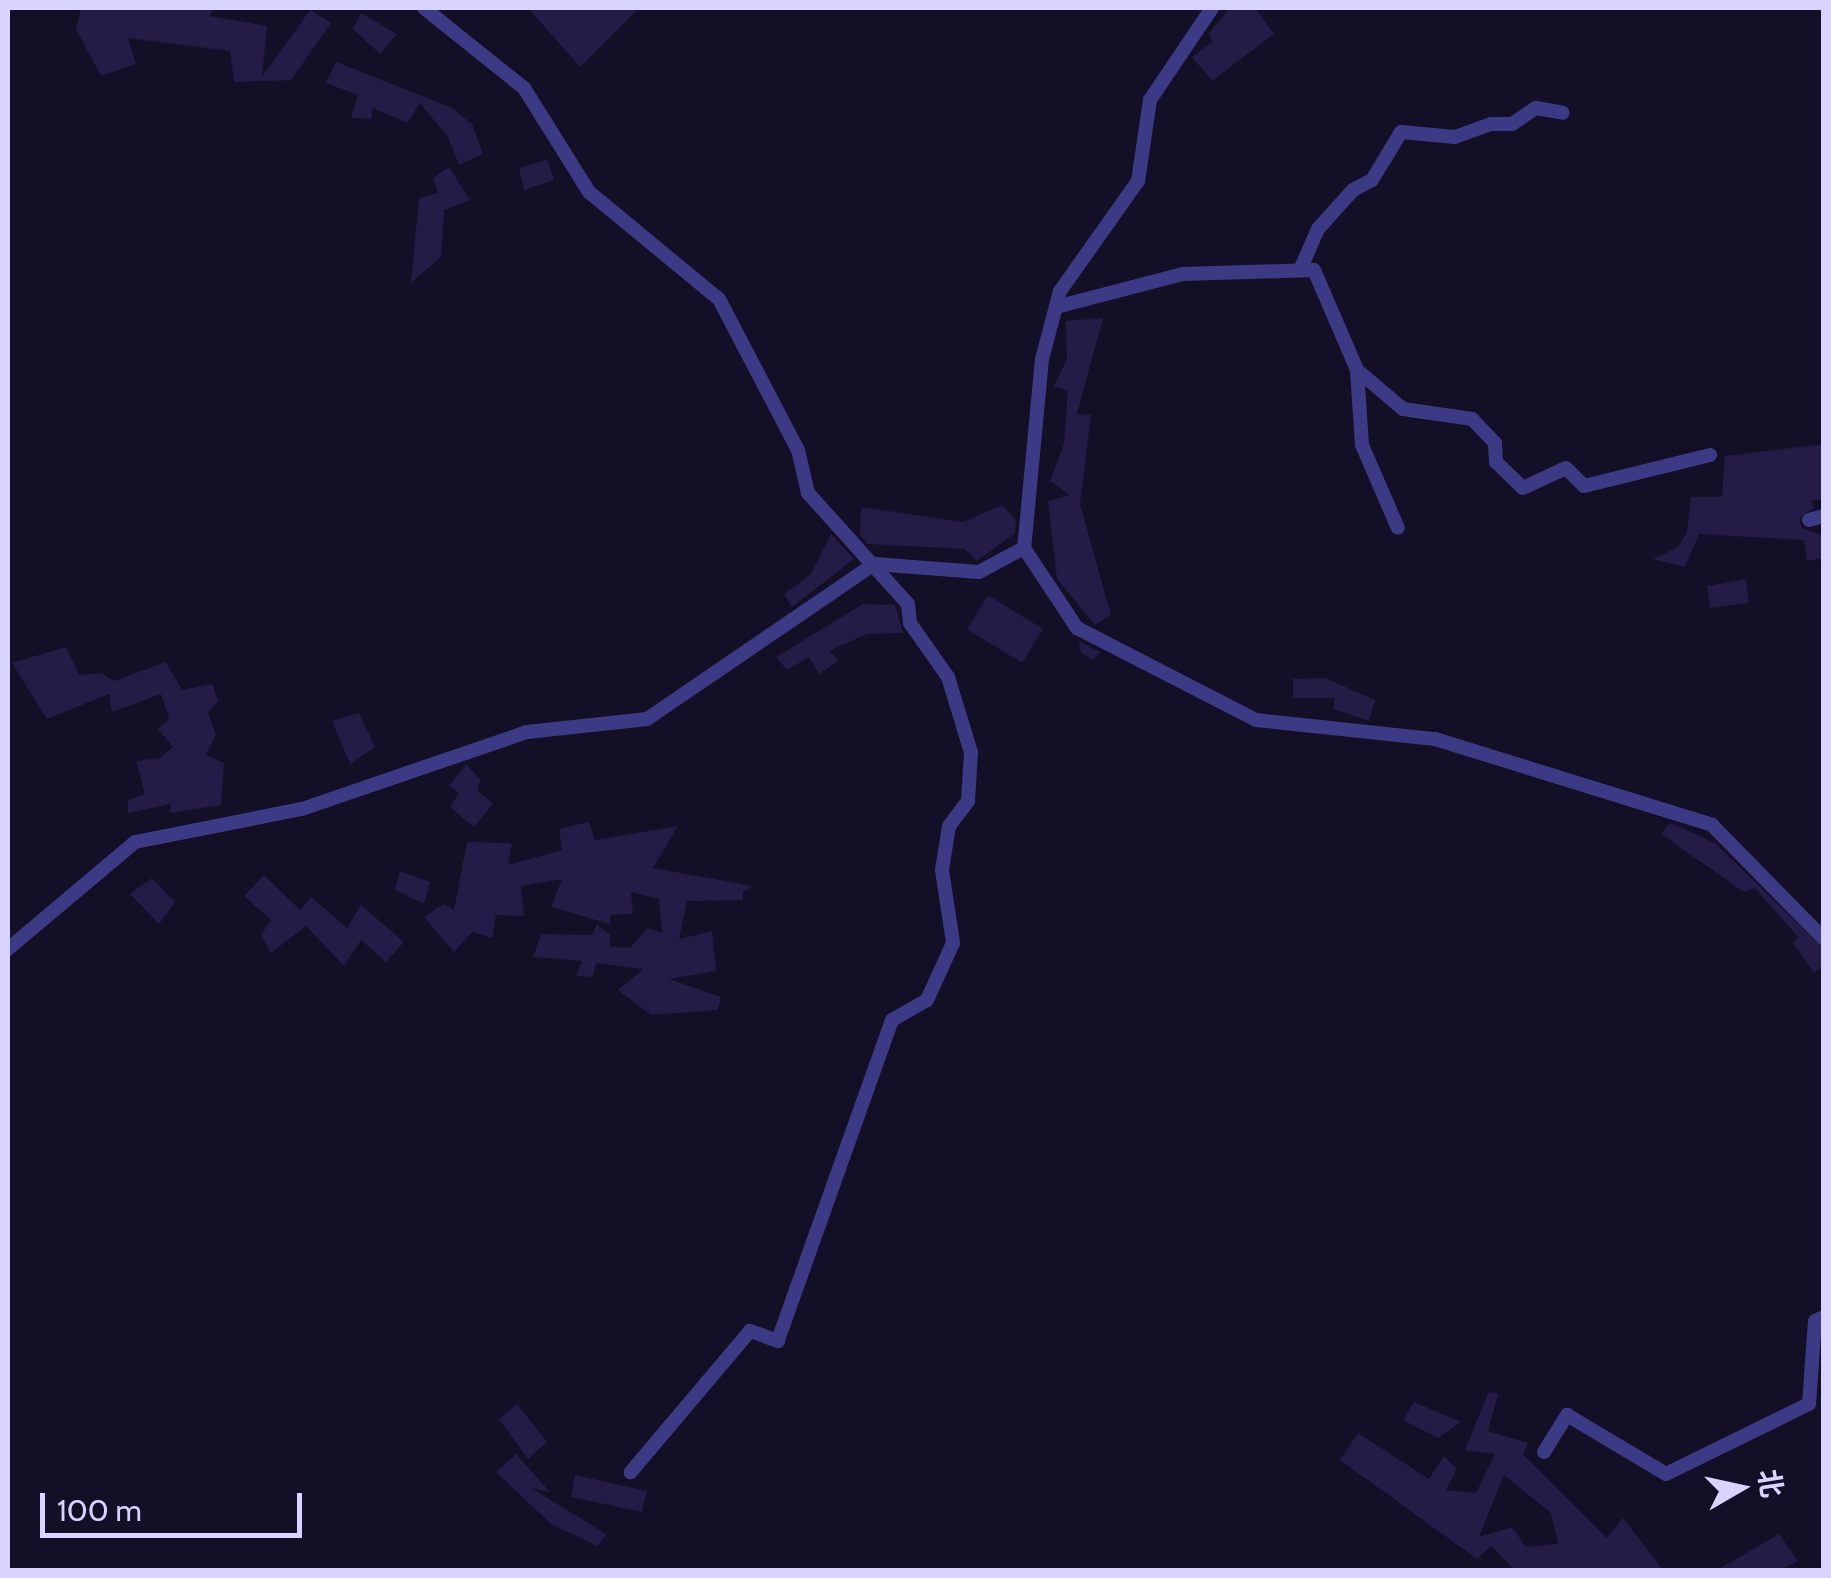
<!DOCTYPE html>
<html>
<head>
<meta charset="utf-8">
<style>
  body { margin:0 }
  #map { position:relative; width:1831px; height:1578px; overflow:hidden; background:#130f26; font-family:Cabin,"Noto Sans SC",sans-serif }
  div>[style] { position:absolute }
  [style*='--x'] { left:calc(var(--x)*1px); top:calc(var(--y)*1px); width:calc(var(--w)*1px); rotate:calc(var(--a)*1deg) }
  .building>* { inset:0; background:#241b47 }
  .minor>* { height:14px; margin:-7px; padding:0 7px; transform-origin:7px; border-radius:7px; background:#3d3a85 }
  span { translate:-50% -50%; white-space:nowrap; text-align:center; line-height:1.15; -webkit-text-stroke:8px #130f26; paint-order:stroke }
  .frame { position:absolute; inset:0; border:10px solid #d9d4ff; pointer-events:none }
  .north { position:absolute; left:1691px; top:1438px; width:100px; height:100px; -webkit-text-stroke:8px #130f26; paint-order:stroke; rotate:81deg; font-size:28px; font-weight:700; line-height:40px; text-align:center; color:#d9d4ff }
  .north::after { content:''; display:block; margin:auto; width:35px; height:45px; background:#d9d4ff; clip-path:polygon(50% 0,100% 100%,50% 72%,0 100%) }
  .scale { position:absolute; left:40px; top:1493px; width:262px; height:45px; box-sizing:border-box; border:5px solid #d9d4ff; border-top:0; padding-left:12px; font-size:30px; line-height:35px; white-space:nowrap; color:#d9d4ff; -webkit-text-stroke:8px #130f26; paint-order:stroke }
</style>
</head>
<body>
<div id="map">
  <div class="building">
    <i style="clip-path:polygon(81px 8px,214px 8px,210px 16px,267px 26px,262px 77px,310px 10px,331px 23px,291px 80px,234px 82px,230px 51px,128px 38px,136px 64px,101px 76px,76px 29px)"></i>
    <i style="clip-path:polygon(528px 8px,639px 8px,580px 67px)"></i>
    <i style="clip-path:polygon(1230px 8px,1255px 8px,1274px 34px,1212px 81px,1192px 57px,1213px 42px,1208px 34px)"></i>
    <i style="clip-path:polygon(361px 13px,397px 34px,380px 54px,353px 29px)"></i>
    <i style="clip-path:polygon(336px 62px,452px 108px,472px 124px,483px 154px,459px 165px,448px 137px,420px 103px,407px 123px,373px 108px,371px 119px,351px 118px,358px 95px,326px 83px)"></i>
    <i style="clip-path:polygon(547px 159px,554px 180px,524px 190px,519px 168px)"></i>
    <i style="clip-path:polygon(449px 167px,470px 200px,444px 210px,441px 257px,411px 283px,419px 198px,438px 193px,433px 178px)"></i>
    <i style="clip-path:polygon(1103px 318px,1077px 414px,1091px 415px,1080px 504px,1111px 615px,1095px 625px,1057px 579px,1048px 501px,1070px 495px,1050px 481px,1064px 444px,1068px 391px,1054px 386px,1067px 359px,1066px 321px)"></i>
    <i style="clip-path:polygon(1824px 444px,1824px 499px,1812px 501px,1814px 508px,1799px 518px,1802px 528px,1824px 536px,1824px 558px,1807px 561px,1804px 540px,1699px 534px,1685px 567px,1653px 559px,1678px 547px,1687px 532px,1691px 497px,1722px 497px,1725px 456px)"></i>
    <i style="clip-path:polygon(1002px 505px,1016px 520px,1015px 533px,977px 561px,965px 549px,868px 544px,860px 535px,861px 507px,963px 522px)"></i>
    <i style="clip-path:polygon(831px 534px,854px 559px,792px 607px,784px 594px,811px 574px)"></i>
    <i style="clip-path:polygon(1746px 579px,1749px 603px,1710px 608px,1707px 586px)"></i>
    <i style="clip-path:polygon(988px 595px,1043px 629px,1022px 663px,967px 629px)"></i>
    <i style="clip-path:polygon(863px 604px,895px 605px,903px 633px,867px 634px,829px 651px,839px 660px,819px 674px,809px 657px,787px 670px,776px 657px)"></i>
    <i style="clip-path:polygon(1079px 641px,1100px 652px,1093px 660px,1081px 653px)"></i>
    <i style="clip-path:polygon(66px 647px,79px 675px,101px 673px,114px 681px,166px 662px,182px 690px,212px 684px,218px 701px,208px 712px,216px 735px,206px 755px,224px 763px,221px 805px,170px 813px,171px 804px,128px 813px,128px 800px,145px 794px,136px 761px,160px 758px,173px 747px,158px 729px,169px 719px,161px 694px,112px 712px,109px 694px,47px 719px,12px 663px)"></i>
    <i style="clip-path:polygon(1325px 678px,1375px 700px,1369px 721px,1333px 709px,1335px 698px,1293px 698px,1293px 679px)"></i>
    <i style="clip-path:polygon(359px 713px,375px 747px,350px 764px,332px 721px)"></i>
    <i style="clip-path:polygon(466px 764px,481px 780px,477px 790px,493px 804px,474px 827px,450px 807px,459px 793px,449px 786px)"></i>
    <i style="clip-path:polygon(589px 822px,595px 840px,678px 826px,653px 868px,753px 886px,743px 892px,743px 900px,687px 901px,679px 939px,712px 931px,716px 971px,669px 979px,721px 997px,718px 1010px,651px 1015px,618px 990px,643px 969px,596px 963px,593px 977px,576px 976px,582px 961px,533px 957px,541px 934px,592px 935px,597px 924px,610px 935px,610px 946px,630px 948px,648px 928px,662px 933px,659px 899px,631px 892px,633px 914px,610px 915px,610px 924px,551px 907px,562px 879px,521px 886px,524px 916px,496px 915px,492px 938px,472px 932px,454px 952px,424px 917px,443px 904px,454px 910px,467px 842px,512px 843px,508px 865px,562px 850px,559px 829px)"></i>
    <i style="clip-path:polygon(1670px 823px,1715px 843px,1824px 949px,1824px 966px,1814px 973px,1793px 943px,1798px 937px,1755px 888px,1744px 892px,1661px 834px)"></i>
    <i style="clip-path:polygon(400px 871px,430px 882px,424px 904px,395px 890px)"></i>
    <i style="clip-path:polygon(264px 875px,300px 910px,311px 897px,347px 928px,361px 905px,404px 942px,386px 962px,361px 940px,344px 966px,306px 926px,271px 953px,261px 935px,271px 920px,244px 896px)"></i>
    <i style="clip-path:polygon(152px 878px,175px 902px,159px 924px,130px 894px)"></i>
    <i style="clip-path:polygon(evenodd,1489px 1391px,1498px 1394px,1488px 1431px,1528px 1443px,1523px 1454px,1607px 1538px,1623px 1518px,1663px 1570px,1515px 1570px,1491px 1546px,1477px 1559px,1340px 1460px,1358px 1433px,1429px 1479px,1444px 1456px,1457px 1469px,1446px 1490px,1476px 1493px,1495px 1454px,1465px 1450px,1489px 1391px,1504px 1475px,1551px 1513px,1558px 1544px,1526px 1547px,1512px 1527px,1479px 1537px,1504px 1475px)"></i>
    <i style="clip-path:polygon(1414px 1402px,1461px 1422px,1438px 1438px,1403px 1420px)"></i>
    <i style="clip-path:polygon(517px 1404px,547px 1442px,528px 1459px,499px 1419px)"></i>
    <i style="clip-path:polygon(516px 1454px,550px 1492px,531px 1488px,606px 1534px,598px 1546px,551px 1524px,496px 1472px)"></i>
    <i style="clip-path:polygon(575px 1475px,647px 1491px,642px 1512px,571px 1497px)"></i>
    <i style="clip-path:polygon(1779px 1534px,1798px 1561px,1780px 1570px,1717px 1570px)"></i>
  </div>
  <div class="minor">
    <i style="--x:424;--y:8;--w:128;--a:38.7"></i>
    <i style="--x:524;--y:88;--w:123;--a:58"></i>
    <i style="--x:589;--y:192;--w:168;--a:39.5"></i>
    <i style="--x:719;--y:299;--w:170;--a:62.4"></i>
    <i style="--x:798;--y:450;--w:44;--a:76.9"></i>
    <i style="--x:808;--y:493;--w:149;--a:48"></i>
    <i style="--x:908;--y:604;--w:19;--a:84"></i>
    <i style="--x:910;--y:623;--w:66;--a:54.9"></i>
    <i style="--x:948;--y:677;--w:78;--a:73"></i>
    <i style="--x:971;--y:752;--w:49;--a:93.5"></i>
    <i style="--x:968;--y:801;--w:31;--a:127"></i>
    <i style="--x:949;--y:826;--w:45;--a:99"></i>
    <i style="--x:942;--y:870;--w:74;--a:81.4"></i>
    <i style="--x:953;--y:943;--w:63;--a:114.5"></i>
    <i style="--x:927;--y:1000;--w:40;--a:150.3"></i>
    <i style="--x:892;--y:1020;--w:341;--a:109.6"></i>
    <i style="--x:778;--y:1341;--w:30;--a:-160"></i>
    <i style="--x:750;--y:1331;--w:185;--a:130.2"></i>
    <i style="--x:1212;--y:8;--w:111;--a:124"></i>
    <i style="--x:1150;--y:100;--w:82;--a:98.4"></i>
    <i style="--x:1138;--y:181;--w:135;--a:125.3"></i>
    <i style="--x:1060;--y:291;--w:70;--a:104.8"></i>
    <i style="--x:1042;--y:359;--w:190;--a:95.4"></i>
    <i style="--x:1024;--y:548;--w:96;--a:56.5"></i>
    <i style="--x:1077;--y:628;--w:201;--a:27.2"></i>
    <i style="--x:1256;--y:720;--w:180;--a:6.1"></i>
    <i style="--x:1435;--y:739;--w:290;--a:17.2"></i>
    <i style="--x:1712;--y:825;--w:160;--a:45.5"></i>
    <i style="--x:1300;--y:270;--w:45;--a:-66.3"></i>
    <i style="--x:1318;--y:229;--w:52;--a:-48.1"></i>
    <i style="--x:1353;--y:190;--w:21;--a:-28"></i>
    <i style="--x:1372;--y:180;--w:56;--a:-58.9"></i>
    <i style="--x:1401;--y:132;--w:54;--a:5.3"></i>
    <i style="--x:1455;--y:137;--w:38;--a:-20"></i>
    <i style="--x:1491;--y:124;--w:21;--a:0"></i>
    <i style="--x:1512;--y:124;--w:29;--a:-34"></i>
    <i style="--x:1536;--y:108;--w:27;--a:10"></i>
    <i style="--x:1056;--y:307;--w:131;--a:-14.6"></i>
    <i style="--x:1183;--y:274;--w:131;--a:-1.7"></i>
    <i style="--x:1314;--y:270;--w:109;--a:66.7"></i>
    <i style="--x:1357;--y:370;--w:75;--a:86.2"></i>
    <i style="--x:1362;--y:445;--w:90;--a:66.6"></i>
    <i style="--x:1357;--y:370;--w:60;--a:40.3"></i>
    <i style="--x:1403;--y:409;--w:70;--a:8.2"></i>
    <i style="--x:1472;--y:419;--w:33;--a:46"></i>
    <i style="--x:1495;--y:443;--w:19;--a:87"></i>
    <i style="--x:1496;--y:462;--w:37;--a:44"></i>
    <i style="--x:1523;--y:488;--w:47;--a:-24.9"></i>
    <i style="--x:1566;--y:468;--w:25;--a:45"></i>
    <i style="--x:1584;--y:486;--w:130;--a:-13.8"></i>
    <i style="--x:1809;--y:520;--w:16;--a:-15"></i>
    <i style="--x:8;--y:949;--w:166;--a:-40.1"></i>
    <i style="--x:135;--y:842;--w:170;--a:-11.2"></i>
    <i style="--x:302;--y:809;--w:238;--a:-18.9"></i>
    <i style="--x:527;--y:732;--w:121;--a:-6.2"></i>
    <i style="--x:647;--y:719;--w:275;--a:-34.3"></i>
    <i style="--x:874;--y:564;--w:105;--a:4.4"></i>
    <i style="--x:979;--y:572;--w:51;--a:-28.1"></i>
    <i style="--x:1544;--y:1452;--w:44;--a:-58.1"></i>
    <i style="--x:1567;--y:1415;--w:115;--a:30.8"></i>
    <i style="--x:1666;--y:1474;--w:159;--a:-26.1"></i>
    <i style="--x:1809;--y:1404;--w:83;--a:-85.9"></i>
    <i style="--x:1815;--y:1321;--w:10;--a:-24"></i>
  </div>
  <div class="frame"></div>
  <div class="north">北</div>
  <div class="scale">100 m</div>
</div>
</body>
</html>
